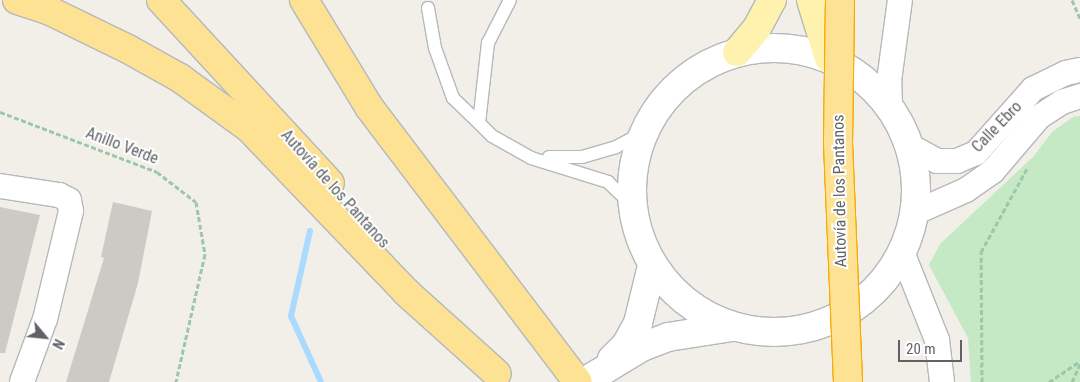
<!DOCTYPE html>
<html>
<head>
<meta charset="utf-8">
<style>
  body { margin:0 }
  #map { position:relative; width:1080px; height:382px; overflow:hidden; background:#f1efe8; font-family:"Roboto Condensed",sans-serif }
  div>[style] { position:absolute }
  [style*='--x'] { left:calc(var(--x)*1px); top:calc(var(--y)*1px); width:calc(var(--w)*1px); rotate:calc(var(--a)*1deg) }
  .green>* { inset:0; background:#c5e8c5 }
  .stream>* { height:6px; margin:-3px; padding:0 3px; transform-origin:3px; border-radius:3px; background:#aadaff }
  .building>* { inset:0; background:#cccac5 }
  .path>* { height:3px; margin-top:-1.5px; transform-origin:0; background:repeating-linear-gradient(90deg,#9cc7a9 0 5px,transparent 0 7.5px) }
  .roads { filter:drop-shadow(1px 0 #b5b8bc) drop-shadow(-1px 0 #b5b8bc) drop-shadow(0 1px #b5b8bc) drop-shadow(0 -1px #b5b8bc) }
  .service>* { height:12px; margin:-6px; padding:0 6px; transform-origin:6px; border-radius:6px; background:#fff }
  .minor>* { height:24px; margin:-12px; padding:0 12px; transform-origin:12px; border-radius:12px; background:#fff }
  .tertiary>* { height:28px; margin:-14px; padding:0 14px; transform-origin:14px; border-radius:14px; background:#fff }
  .tertiary>.ring { margin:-14px; padding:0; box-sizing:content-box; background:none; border:28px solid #fff; border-radius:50% }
  .primary>* { height:28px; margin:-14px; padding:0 14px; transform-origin:14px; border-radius:14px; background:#fff2af }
  .motorway>* { height:28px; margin:-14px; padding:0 14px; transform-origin:14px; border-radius:14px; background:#fde293 }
  .bridges { filter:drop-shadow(1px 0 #f9ab00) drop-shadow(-1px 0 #f9ab00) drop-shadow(0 1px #f9ab00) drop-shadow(0 -1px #f9ab00) }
  .motorway-bridge>* { height:28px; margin:-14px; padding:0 14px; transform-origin:14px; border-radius:14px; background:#fde293 }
  span { translate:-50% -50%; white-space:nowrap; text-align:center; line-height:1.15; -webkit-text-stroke:4px #fff; paint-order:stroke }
  .street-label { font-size:16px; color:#5f6368 }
  .north { position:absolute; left:20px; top:312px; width:50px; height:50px; -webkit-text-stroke:4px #fff; paint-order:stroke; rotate:118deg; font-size:14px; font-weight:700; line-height:20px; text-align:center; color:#5f6368 }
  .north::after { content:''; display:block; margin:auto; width:18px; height:22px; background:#5f6368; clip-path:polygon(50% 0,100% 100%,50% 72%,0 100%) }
  .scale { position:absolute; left:898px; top:340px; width:64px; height:22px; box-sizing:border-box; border:2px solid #5f6368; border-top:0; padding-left:6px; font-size:15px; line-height:18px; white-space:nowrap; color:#5f6368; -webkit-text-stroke:4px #fff; paint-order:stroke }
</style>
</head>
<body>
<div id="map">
  <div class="green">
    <i style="clip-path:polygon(1080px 116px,1080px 382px,971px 382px,968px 338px,929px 265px,940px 244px,1034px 156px,1052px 132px,1073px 117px)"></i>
  </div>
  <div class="stream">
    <i style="--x:310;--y:231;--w:87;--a:102.6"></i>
    <i style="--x:291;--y:316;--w:72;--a:65.6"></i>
  </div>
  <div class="building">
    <i style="clip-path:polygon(113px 202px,152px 211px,138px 283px,109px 382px,66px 382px,104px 258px,101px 257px)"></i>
    <i style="clip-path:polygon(0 207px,40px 215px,5px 353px,0 353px)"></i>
  </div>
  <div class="path">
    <i style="--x:1072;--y:0;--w:20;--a:66"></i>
    <i style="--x:0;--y:112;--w:168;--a:20.9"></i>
    <i style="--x:157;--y:172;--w:49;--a:37.6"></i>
    <i style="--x:196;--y:202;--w:53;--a:80.2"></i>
    <i style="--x:205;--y:254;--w:131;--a:102.8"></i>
    <i style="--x:982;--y:382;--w:130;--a:-90.4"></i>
    <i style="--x:981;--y:252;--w:97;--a:-61.1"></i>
    <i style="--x:1049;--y:382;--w:37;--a:-34"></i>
    <i style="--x:1072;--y:382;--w:20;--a:-66"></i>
  </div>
  <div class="roads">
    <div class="service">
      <i style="--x:428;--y:8;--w:41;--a:80.1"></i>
      <i style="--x:435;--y:48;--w:53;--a:70.2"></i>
      <i style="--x:453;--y:98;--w:36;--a:44"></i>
      <i style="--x:479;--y:123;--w:18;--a:45"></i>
      <i style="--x:492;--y:136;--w:45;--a:29.4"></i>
      <i style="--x:531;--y:158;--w:81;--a:17.3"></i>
      <i style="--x:608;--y:182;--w:32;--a:44"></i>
      <i style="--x:479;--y:123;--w:81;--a:-83.6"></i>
      <i style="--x:488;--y:43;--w:48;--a:-62.9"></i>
      <i style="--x:549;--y:157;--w:33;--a:0"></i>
      <i style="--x:582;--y:157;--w:35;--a:-16"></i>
      <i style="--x:616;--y:147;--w:32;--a:-28"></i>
    </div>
    <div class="minor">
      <i style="--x:890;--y:104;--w:23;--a:-92"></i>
      <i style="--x:889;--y:81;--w:82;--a:-82.3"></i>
      <i style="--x:910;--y:146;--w:31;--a:29"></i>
      <i style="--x:937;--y:161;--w:20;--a:0"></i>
      <i style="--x:957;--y:161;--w:21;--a:-23"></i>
      <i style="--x:976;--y:153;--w:86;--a:-48.3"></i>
      <i style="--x:1033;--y:89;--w:37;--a:-26"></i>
      <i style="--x:1066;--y:73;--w:14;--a:-12"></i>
      <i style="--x:0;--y:186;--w:60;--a:8.7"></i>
      <i style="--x:59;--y:195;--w:11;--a:27"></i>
      <i style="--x:69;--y:200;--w:11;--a:80"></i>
      <i style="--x:71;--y:211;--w:111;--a:103.5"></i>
      <i style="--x:45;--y:319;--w:67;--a:110.1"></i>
      <i style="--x:914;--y:213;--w:57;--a:-23.9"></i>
      <i style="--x:966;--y:190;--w:33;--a:-35"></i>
      <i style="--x:993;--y:171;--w:71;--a:-49.6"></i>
      <i style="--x:1039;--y:117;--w:27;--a:-33"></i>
      <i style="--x:1062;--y:102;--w:19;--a:-18"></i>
      <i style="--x:902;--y:252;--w:95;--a:68.3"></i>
      <i style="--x:937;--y:340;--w:42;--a:83.2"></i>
    </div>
    <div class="tertiary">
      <i class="ring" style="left:632px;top:48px;width:256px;height:256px"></i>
      <i style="--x:612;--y:359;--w:20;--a:-45"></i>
      <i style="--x:626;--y:345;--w:25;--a:-61"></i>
      <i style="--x:638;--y:323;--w:59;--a:-76.2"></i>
      <i style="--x:584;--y:382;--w:68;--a:-31.1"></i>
      <i style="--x:642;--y:347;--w:28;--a:-21"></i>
      <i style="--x:668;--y:337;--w:65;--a:-8.9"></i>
    </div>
    <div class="primary">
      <i style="--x:811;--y:0;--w:61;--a:72.8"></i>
      <i style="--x:737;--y:52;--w:31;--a:-50"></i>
      <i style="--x:757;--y:28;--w:32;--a:-62"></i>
    </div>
    <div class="motorway">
      <i style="--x:17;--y:0;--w:35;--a:18"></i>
      <i style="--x:50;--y:11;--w:87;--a:26"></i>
      <i style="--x:128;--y:49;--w:60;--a:29.1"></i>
      <i style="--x:180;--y:78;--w:85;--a:35.9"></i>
      <i style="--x:249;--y:128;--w:227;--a:46.2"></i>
      <i style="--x:406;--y:292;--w:122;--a:42"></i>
      <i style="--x:161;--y:0;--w:249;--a:47.3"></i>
      <i style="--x:304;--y:0;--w:125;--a:58.7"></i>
      <i style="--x:369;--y:107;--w:345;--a:52.8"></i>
    </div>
  </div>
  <div class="bridges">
    <div class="motorway-bridge">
      <i style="--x:840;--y:0;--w:143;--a:90.8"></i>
      <i style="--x:838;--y:143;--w:239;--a:87.6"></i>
    </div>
  </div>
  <div class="street-label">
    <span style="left:997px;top:127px;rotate:-46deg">Calle Ebro</span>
    <span style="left:122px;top:146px;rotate:21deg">Anillo Verde</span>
    <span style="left:335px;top:189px;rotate:48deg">Autovía de los Pantanos</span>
    <span style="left:840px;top:191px;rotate:-91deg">Autovía de los Pantanos</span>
  </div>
  <div class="north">N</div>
  <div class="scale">20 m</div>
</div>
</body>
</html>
